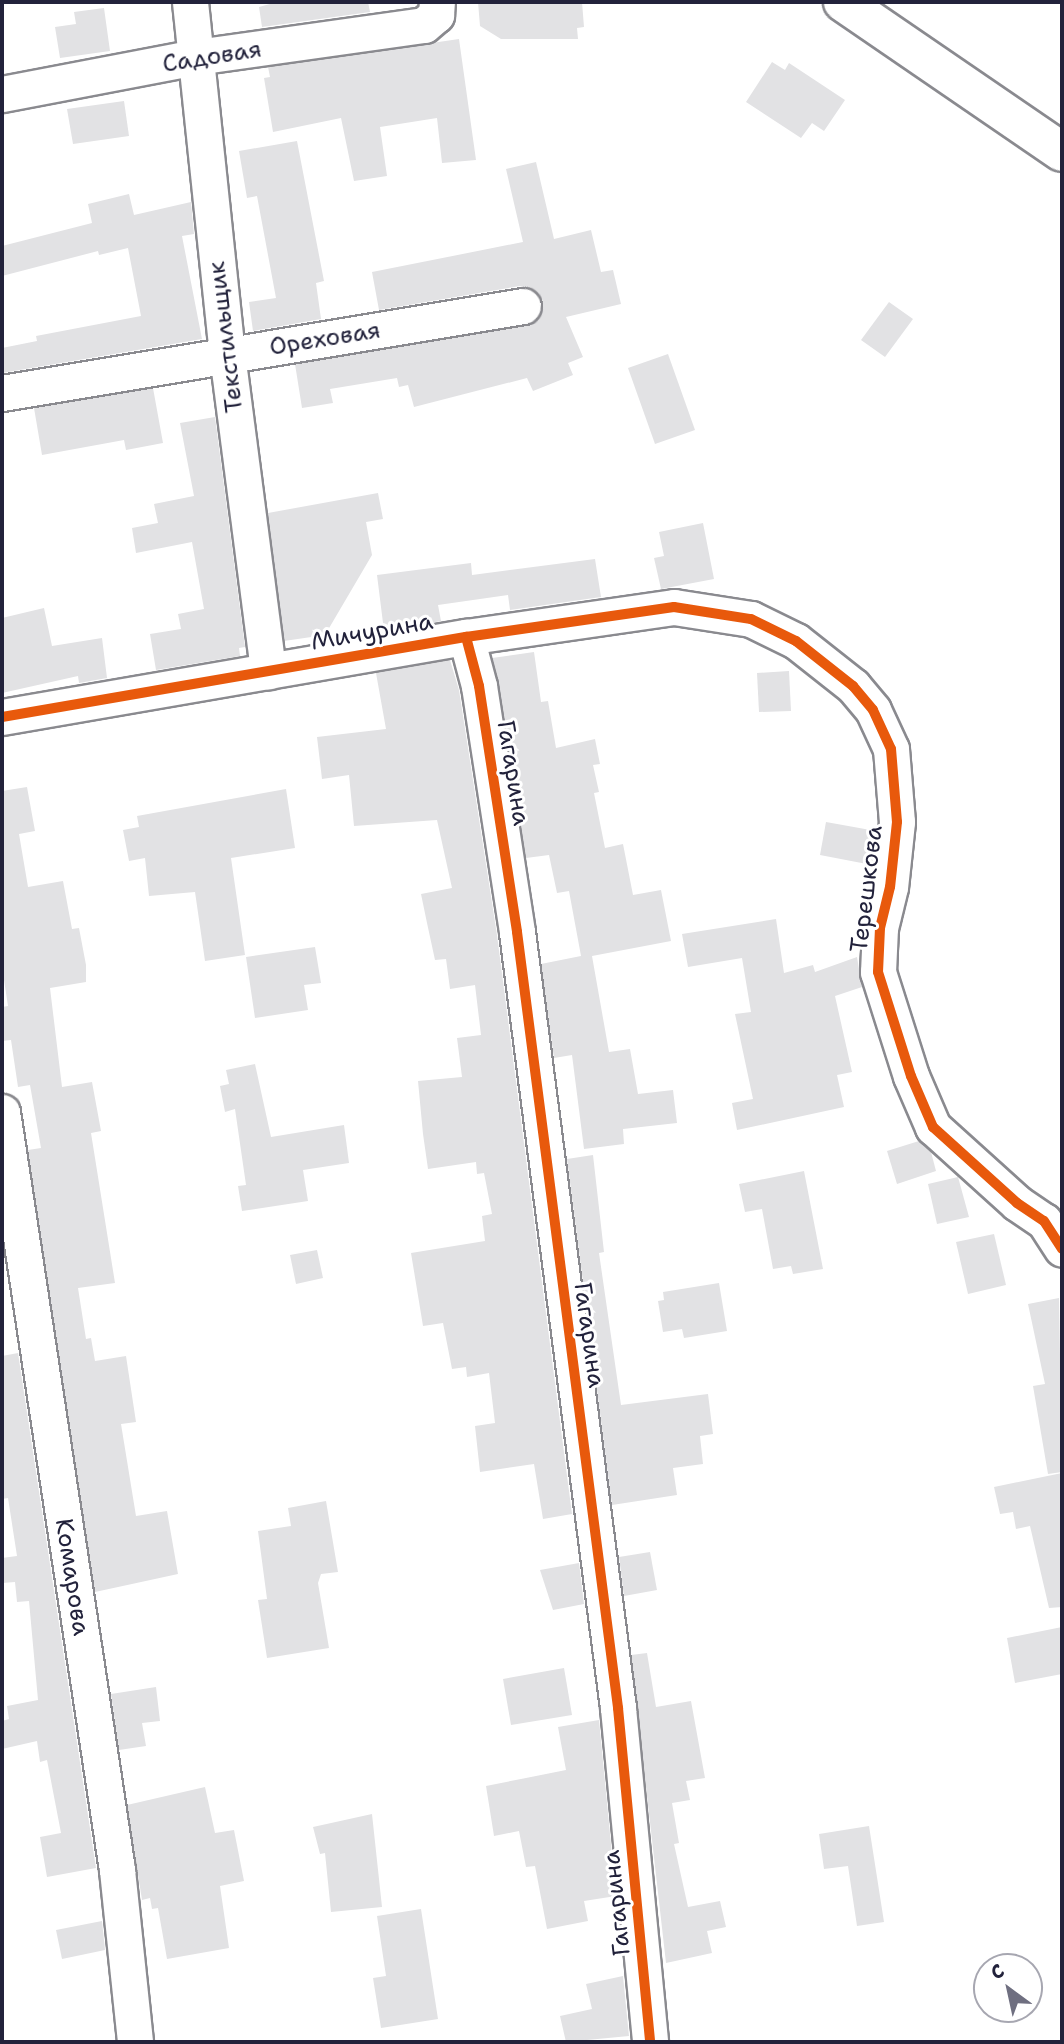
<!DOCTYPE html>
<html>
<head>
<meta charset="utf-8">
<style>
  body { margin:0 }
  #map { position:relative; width:1064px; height:2044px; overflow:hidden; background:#fff; font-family:"Shantell Sans",sans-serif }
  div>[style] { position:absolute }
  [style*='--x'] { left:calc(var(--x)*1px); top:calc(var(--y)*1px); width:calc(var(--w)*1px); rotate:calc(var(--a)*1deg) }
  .building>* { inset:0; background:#e2e2e4 }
  .roads { filter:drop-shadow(2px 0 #8a8a8f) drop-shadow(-2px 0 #8a8a8f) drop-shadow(0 2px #8a8a8f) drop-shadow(0 -2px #8a8a8f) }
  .street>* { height:35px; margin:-17.5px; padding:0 17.5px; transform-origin:17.5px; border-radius:17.5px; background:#fff }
  .secondary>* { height:38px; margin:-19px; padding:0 19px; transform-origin:19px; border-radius:19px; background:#fff }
  .cycleway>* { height:10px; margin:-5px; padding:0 5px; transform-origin:5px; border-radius:5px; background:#e8590c }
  span { translate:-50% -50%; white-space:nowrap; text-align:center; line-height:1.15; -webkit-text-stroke:6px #fff; paint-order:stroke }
  .street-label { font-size:24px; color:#22223b }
  .frame { position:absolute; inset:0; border:4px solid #22223b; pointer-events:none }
  .north { position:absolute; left:973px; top:1953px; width:70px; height:70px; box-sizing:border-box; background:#fff; border:2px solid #a7a7b1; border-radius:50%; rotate:327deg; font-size:19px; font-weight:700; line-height:28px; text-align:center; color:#22223b }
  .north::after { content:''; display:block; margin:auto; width:24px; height:32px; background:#6f6f80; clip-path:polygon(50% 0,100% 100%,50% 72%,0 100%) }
</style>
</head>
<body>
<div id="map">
  <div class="building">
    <i style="clip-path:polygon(277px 2px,368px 2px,370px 12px,262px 27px,259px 7px)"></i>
    <i style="clip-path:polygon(478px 2px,582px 2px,584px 27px,577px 28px,578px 39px,501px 39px,480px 26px)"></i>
    <i style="clip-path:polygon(104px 8px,110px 51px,60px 58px,55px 27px,76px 24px,74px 12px)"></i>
    <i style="clip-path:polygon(459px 39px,476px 160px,442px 163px,437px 118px,380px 127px,387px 176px,354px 181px,341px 118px,273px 132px,264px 78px,270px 77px,268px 67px)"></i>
    <i style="clip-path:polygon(772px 62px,785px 70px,789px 63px,845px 100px,824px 131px,812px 123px,801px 138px,746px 102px)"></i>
    <i style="clip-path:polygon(124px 101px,129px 136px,73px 144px,67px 109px)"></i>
    <i style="clip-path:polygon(297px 141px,324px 281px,316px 283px,321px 319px,253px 331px,249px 302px,276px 298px,257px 196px,247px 198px,239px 151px)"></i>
    <i style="clip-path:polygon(536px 162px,554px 239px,591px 230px,601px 272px,613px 270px,621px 304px,566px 317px,583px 357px,568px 363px,573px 375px,533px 391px,527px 378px,414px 407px,408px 385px,399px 387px,397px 378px,330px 389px,333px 403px,302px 408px,295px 364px,536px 321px,543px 302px,538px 293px,520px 286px,379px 310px,372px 272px,523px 242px,506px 169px)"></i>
    <i style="clip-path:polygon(129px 194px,134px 215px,191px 202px,194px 234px,182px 236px,202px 339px,2px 373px,2px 348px,37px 341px,36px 336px,141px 316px,128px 248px,99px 255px,98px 251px,2px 276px,2px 246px,92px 223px,88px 204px)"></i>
    <i style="clip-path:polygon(889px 302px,913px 319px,885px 357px,861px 340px)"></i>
    <i style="clip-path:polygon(668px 354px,695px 430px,655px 444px,628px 368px)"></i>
    <i style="clip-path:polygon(153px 388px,163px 443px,126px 450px,124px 440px,42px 455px,34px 408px)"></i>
    <i style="clip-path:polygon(215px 417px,245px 647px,239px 648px,240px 656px,156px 670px,150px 634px,181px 629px,178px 614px,204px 609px,192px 542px,136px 553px,132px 528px,158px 523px,154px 504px,194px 496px,180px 423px)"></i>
    <i style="clip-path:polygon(378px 493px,383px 519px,366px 522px,372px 555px,325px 635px,284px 641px,268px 513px)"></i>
    <i style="clip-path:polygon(703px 523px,714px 579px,661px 589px,654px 558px,664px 556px,659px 532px)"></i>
    <i style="clip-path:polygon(595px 559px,601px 597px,510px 610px,508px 595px,438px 605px,441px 621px,384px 631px,377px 575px,471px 563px,472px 575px)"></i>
    <i style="clip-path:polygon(44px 608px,52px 646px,102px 638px,107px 678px,79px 683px,78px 676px,2px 693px,2px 618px)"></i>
    <i style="clip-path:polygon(534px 652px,541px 702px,548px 701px,556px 748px,595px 739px,600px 764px,593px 765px,599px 792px,594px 793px,605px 848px,623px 844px,633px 895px,661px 890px,671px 941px,592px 956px,609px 1052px,630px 1049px,638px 1094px,673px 1090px,677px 1123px,623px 1129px,624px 1144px,584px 1149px,572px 1055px,554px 1058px,541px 964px,581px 956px,569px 891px,557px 893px,549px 855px,526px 858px,492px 658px)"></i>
    <i style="clip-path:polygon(450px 660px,459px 690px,497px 935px,572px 1514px,543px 1519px,534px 1464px,480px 1472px,475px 1426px,495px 1423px,489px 1373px,467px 1377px,466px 1367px,452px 1369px,443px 1323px,423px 1326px,411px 1253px,485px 1241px,482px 1216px,492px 1214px,484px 1173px,477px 1174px,476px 1162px,428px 1169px,423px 1134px,418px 1081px,462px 1077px,457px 1038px,481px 1035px,475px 985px,450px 989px,446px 959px,435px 960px,427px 923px,421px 894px,452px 888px,437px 820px,354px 826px,349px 775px,322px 779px,317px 737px,386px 729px,376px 673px)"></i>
    <i style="clip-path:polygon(789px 671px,791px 711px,759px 712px,757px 673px)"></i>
    <i style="clip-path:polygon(27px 787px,35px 831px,19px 834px,28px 887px,63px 881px,72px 929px,79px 928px,86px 965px,86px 982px,50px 988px,62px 1087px,92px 1082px,101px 1131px,91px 1133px,115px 1283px,78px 1288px,86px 1339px,91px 1338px,95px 1361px,126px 1356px,136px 1422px,121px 1424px,136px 1516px,167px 1511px,178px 1574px,95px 1592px,28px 1150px,41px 1148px,30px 1085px,18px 1087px,11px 1040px,2px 1041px,2px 1007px,8px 1006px,2px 967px,2px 791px)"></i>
    <i style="clip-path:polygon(286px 789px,295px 848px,231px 858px,245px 955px,205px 961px,195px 892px,149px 896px,145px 858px,129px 861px,123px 830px,139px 827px,137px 816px)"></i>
    <i style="clip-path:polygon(826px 822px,876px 831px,872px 865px,820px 855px)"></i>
    <i style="clip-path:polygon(776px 919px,784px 973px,813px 965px,815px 972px,857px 957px,862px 987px,835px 996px,852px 1072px,837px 1075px,844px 1107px,737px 1130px,732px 1103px,753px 1099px,735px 1014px,751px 1012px,742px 958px,688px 967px,682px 934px)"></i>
    <i style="clip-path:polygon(315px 947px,321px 983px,304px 985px,308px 1010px,255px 1018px,246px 957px)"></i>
    <i style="clip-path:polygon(255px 1064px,271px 1137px,344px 1125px,349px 1163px,303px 1170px,308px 1201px,242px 1211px,238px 1186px,246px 1185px,235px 1109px,225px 1112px,220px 1086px,229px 1084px,226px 1070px)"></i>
    <i style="clip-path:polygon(919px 1141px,931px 1152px,936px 1171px,897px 1184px,887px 1151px)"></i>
    <i style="clip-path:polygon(593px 1155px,604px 1252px,599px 1253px,621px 1405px,708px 1394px,713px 1434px,700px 1436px,703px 1464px,673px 1468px,677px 1495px,612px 1505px,567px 1159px)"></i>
    <i style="clip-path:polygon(804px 1171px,823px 1269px,793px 1274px,791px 1266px,773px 1269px,762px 1209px,745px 1212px,739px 1184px)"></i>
    <i style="clip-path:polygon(958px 1177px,969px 1217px,937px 1224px,928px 1184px)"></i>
    <i style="clip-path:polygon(994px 1234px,1006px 1285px,968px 1294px,956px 1242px)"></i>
    <i style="clip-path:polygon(317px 1250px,323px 1278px,296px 1284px,290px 1255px)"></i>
    <i style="clip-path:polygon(719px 1283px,727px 1331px,684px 1338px,682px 1329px,663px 1332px,658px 1301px,664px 1300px,663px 1292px)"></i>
    <i style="clip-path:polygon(1059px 1298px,1062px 1472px,1048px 1474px,1033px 1386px,1045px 1384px,1028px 1304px)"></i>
    <i style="clip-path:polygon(18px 1353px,96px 1868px,47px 1877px,40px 1837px,61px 1833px,47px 1760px,40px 1762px,37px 1741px,2px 1749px,2px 1721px,9px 1719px,7px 1706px,38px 1700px,29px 1601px,17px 1602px,15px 1582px,2px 1583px,2px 1558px,17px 1556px,8px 1498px,2px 1499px,2px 1356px)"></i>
    <i style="clip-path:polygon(1062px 1473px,1062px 1607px,1049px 1608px,1030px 1526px,1016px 1529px,1013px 1512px,1000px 1514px,994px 1487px)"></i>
    <i style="clip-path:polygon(326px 1501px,338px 1572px,321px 1574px,318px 1583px,329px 1648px,267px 1658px,258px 1600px,267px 1599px,258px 1531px,291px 1526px,288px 1508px)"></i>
    <i style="clip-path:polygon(650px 1552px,657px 1590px,624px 1596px,619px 1557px)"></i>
    <i style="clip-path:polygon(579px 1563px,584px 1604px,553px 1610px,540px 1570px)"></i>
    <i style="clip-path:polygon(1062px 1627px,1062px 1674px,1015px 1683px,1007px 1638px)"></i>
    <i style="clip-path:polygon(647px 1653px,656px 1707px,691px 1701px,705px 1778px,686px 1781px,690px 1800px,672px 1803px,679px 1843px,674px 1844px,688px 1907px,720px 1901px,726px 1927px,707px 1931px,712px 1953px,666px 1963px,631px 1655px)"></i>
    <i style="clip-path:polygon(564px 1668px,572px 1715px,511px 1725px,503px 1679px)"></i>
    <i style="clip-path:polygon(156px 1687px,160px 1721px,142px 1723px,146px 1746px,119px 1750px,111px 1694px)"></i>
    <i style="clip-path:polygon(599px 1720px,616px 1896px,584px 1901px,588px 1921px,547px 1929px,535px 1866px,526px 1867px,519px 1831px,494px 1836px,486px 1786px,566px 1770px,558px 1727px)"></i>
    <i style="clip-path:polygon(205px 1787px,215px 1833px,234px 1830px,244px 1881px,220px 1886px,229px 1948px,167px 1959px,158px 1908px,152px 1909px,150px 1898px,142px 1900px,127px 1805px)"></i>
    <i style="clip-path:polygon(372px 1814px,382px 1907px,331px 1912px,325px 1853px,320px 1854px,313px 1827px)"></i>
    <i style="clip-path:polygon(869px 1826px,884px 1922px,857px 1926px,848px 1866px,824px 1869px,819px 1834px)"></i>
    <i style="clip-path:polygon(421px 1909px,438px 2019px,381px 2028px,373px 1978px,386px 1976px,377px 1916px)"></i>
    <i style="clip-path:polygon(102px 1921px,105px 1950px,62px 1959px,56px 1930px)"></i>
    <i style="clip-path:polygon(623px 1976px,629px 2036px,566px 2042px,560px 2016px,592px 2009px,586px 1984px)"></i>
  </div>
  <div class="roads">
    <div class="street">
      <i style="--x:190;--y:2;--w:354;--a:84"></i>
      <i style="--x:227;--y:354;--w:320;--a:82.6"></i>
      <i style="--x:2;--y:94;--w:197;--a:-10.8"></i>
      <i style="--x:196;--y:57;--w:230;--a:-8"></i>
      <i style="--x:424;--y:25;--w:16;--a:-40"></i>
      <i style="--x:436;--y:15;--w:13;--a:-86"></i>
      <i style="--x:2;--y:393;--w:528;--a:-9.48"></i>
      <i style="--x:466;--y:637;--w:51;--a:75.1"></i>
      <i style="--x:479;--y:686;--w:249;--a:81.2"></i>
      <i style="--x:517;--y:932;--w:783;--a:82.58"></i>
      <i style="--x:618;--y:1708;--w:336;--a:84.5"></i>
      <i style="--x:2;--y:717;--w:471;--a:-9.8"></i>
      <i style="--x:466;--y:637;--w:210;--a:-8.2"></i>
      <i style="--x:674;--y:607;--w:78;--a:8.9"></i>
      <i style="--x:751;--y:619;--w:50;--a:26.1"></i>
      <i style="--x:796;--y:641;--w:73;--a:38.3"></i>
      <i style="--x:853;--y:686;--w:31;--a:50"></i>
      <i style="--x:873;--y:710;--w:43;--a:65.2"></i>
      <i style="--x:891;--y:749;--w:73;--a:85.3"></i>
      <i style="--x:897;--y:822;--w:65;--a:96.1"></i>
      <i style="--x:890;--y:887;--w:42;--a:103.7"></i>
      <i style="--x:880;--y:928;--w:44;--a:92.6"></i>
      <i style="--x:878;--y:972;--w:109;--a:72.4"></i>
      <i style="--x:911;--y:1076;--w:56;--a:66.7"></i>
      <i style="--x:933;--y:1127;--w:113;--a:42.1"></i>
      <i style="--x:1017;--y:1203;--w:32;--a:34"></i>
      <i style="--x:1044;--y:1221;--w:33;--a:57"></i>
      <i style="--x:2;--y:1112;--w:767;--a:81.37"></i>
      <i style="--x:117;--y:1870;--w:173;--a:84"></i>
    </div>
    <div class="secondary">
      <i style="--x:843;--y:2;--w:265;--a:34.4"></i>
    </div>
  </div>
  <div class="cycleway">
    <i style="--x:466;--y:637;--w:51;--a:75.1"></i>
    <i style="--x:479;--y:686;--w:249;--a:81.2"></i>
    <i style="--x:517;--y:932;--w:783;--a:82.58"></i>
    <i style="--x:618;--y:1708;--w:336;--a:84.5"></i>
    <i style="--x:2;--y:717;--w:471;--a:-9.8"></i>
    <i style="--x:466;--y:637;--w:210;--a:-8.2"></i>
    <i style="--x:674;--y:607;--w:78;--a:8.9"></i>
    <i style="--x:751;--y:619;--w:50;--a:26.1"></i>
    <i style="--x:796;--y:641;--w:73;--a:38.3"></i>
    <i style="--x:853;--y:686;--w:31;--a:50"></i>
    <i style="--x:873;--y:710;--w:43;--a:65.2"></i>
    <i style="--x:891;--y:749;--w:73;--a:85.3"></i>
    <i style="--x:897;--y:822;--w:65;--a:96.1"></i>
    <i style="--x:890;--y:887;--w:42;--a:103.7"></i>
    <i style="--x:880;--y:928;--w:44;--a:92.6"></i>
    <i style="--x:878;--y:972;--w:109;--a:72.4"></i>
    <i style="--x:911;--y:1076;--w:56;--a:66.7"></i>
    <i style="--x:933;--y:1127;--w:113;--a:42.1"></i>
    <i style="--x:1017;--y:1203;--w:32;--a:34"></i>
    <i style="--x:1044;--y:1221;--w:33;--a:57"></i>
  </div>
  <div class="street-label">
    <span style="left:212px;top:57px;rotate:-9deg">Садовая</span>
    <span style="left:226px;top:337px;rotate:-97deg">Текстильщик</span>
    <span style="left:325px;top:339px;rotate:-9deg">Ореховая</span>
    <span style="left:372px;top:632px;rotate:-10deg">Мичурина</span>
    <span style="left:513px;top:773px;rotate:81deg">Гагарина</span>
    <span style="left:867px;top:889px;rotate:-83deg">Терешкова</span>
    <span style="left:589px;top:1335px;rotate:82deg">Гагарина</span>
    <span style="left:72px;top:1577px;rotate:81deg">Комарова</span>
    <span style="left:617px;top:1903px;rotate:-96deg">Гагарина</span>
  </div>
  <div class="frame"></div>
  <div class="north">С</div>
</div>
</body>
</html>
